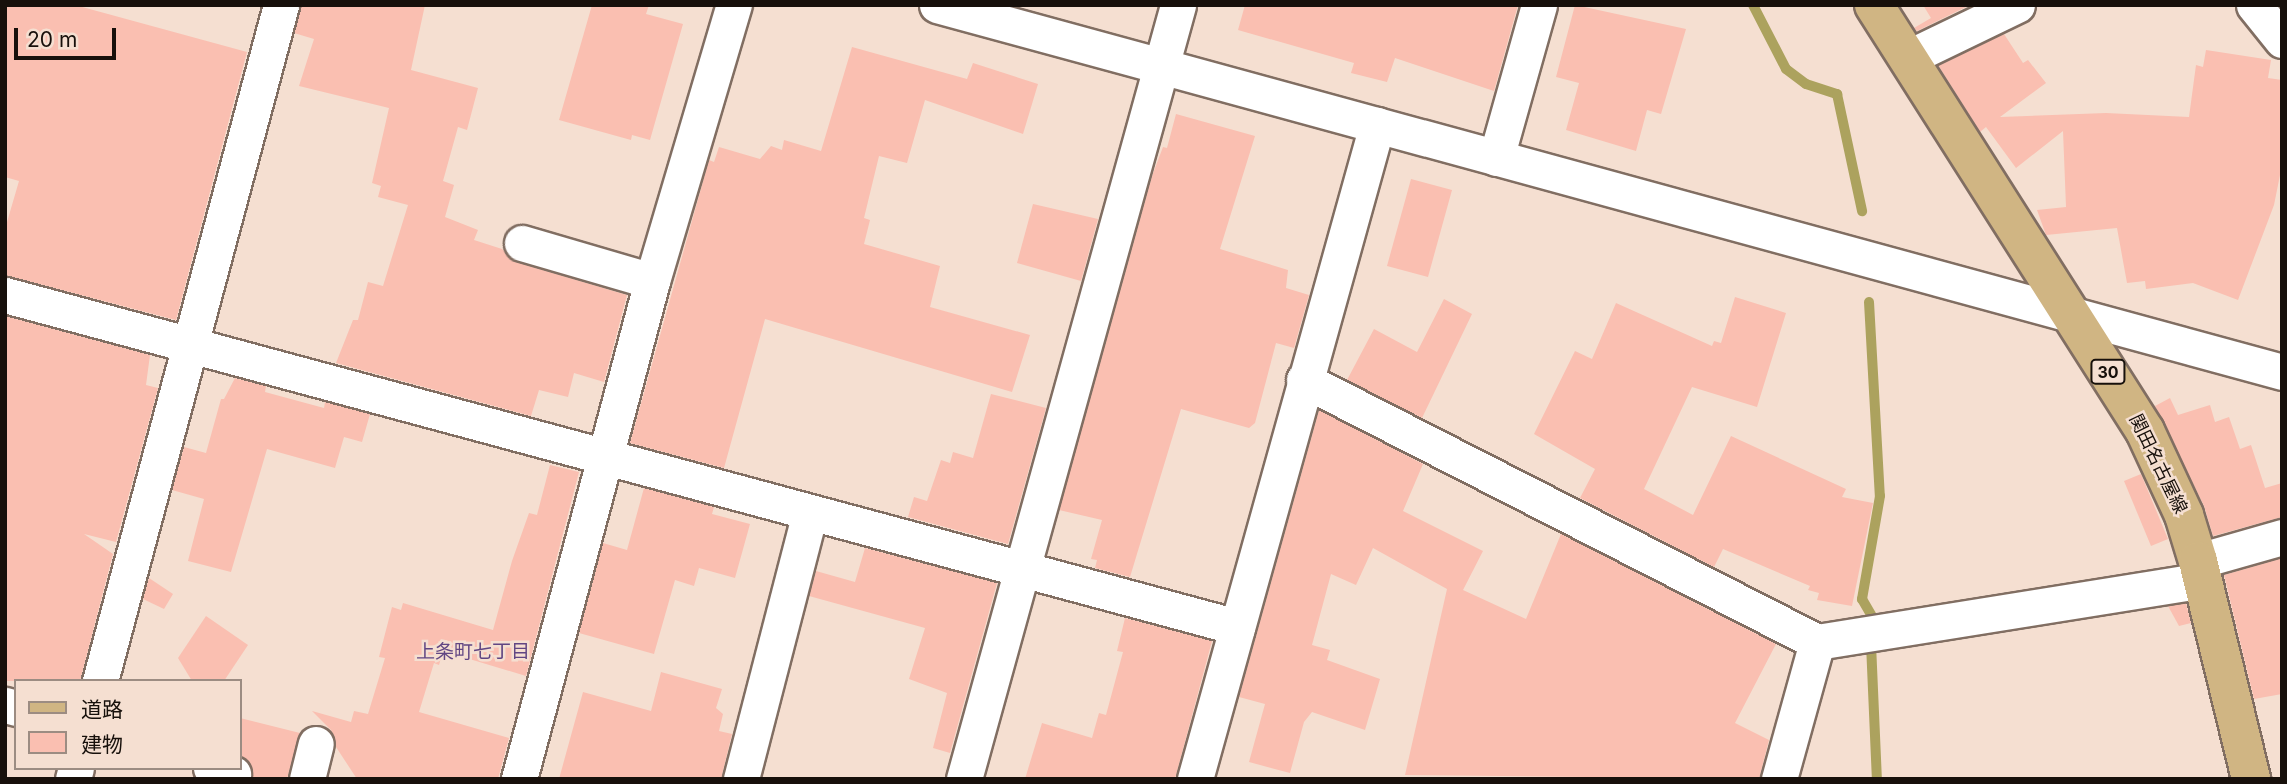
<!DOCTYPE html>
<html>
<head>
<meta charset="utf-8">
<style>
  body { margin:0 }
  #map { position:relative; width:2287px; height:784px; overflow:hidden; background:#f5dfd1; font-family:Inter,"Noto Sans JP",sans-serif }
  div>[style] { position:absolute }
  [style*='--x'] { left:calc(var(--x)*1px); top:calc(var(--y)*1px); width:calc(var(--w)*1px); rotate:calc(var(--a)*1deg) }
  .stream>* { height:10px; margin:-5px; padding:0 5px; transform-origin:5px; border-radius:5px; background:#aca25e }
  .building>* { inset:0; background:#fabfb1 }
  .roads { filter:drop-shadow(2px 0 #816e62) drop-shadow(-2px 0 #816e62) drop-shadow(0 2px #816e62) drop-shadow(0 -2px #816e62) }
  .minor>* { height:35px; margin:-17.5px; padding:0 17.5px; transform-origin:17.5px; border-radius:17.5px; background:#fff }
  .major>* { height:38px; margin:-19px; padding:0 19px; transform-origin:19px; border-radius:19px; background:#d0b583 }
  span { translate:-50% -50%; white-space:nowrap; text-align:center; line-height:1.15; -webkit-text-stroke:5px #f5dfd1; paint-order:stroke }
  .shield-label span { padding:2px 5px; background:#f5dfd1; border:2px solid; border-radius:5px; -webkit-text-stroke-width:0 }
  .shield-label { font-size:16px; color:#17100b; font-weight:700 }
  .street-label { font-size:18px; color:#17100b }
  .neighbourhood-label { font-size:19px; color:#614683 }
  .frame { position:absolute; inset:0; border:7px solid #17100b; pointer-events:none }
  .legend { position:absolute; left:14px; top:679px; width:228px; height:91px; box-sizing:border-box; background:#f5dfd1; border:2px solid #9c8c82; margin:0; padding:9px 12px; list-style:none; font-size:21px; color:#17100b }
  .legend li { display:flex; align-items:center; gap:14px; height:35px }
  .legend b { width:35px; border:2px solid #9c8c82 }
  .scale { position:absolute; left:14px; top:28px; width:102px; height:32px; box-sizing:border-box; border:4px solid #17100b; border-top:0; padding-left:9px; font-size:21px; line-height:24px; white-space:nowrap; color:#17100b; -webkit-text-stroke:5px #f5dfd1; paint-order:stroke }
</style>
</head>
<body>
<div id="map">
  <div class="stream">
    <i style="--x:1753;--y:5;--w:72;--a:62.7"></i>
    <i style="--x:1786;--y:69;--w:25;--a:37"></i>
    <i style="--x:1806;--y:84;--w:33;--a:18"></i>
    <i style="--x:1837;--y:94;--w:120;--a:77.9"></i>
    <i style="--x:1869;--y:302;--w:194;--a:86.8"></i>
    <i style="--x:1880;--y:496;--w:105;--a:99.9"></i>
    <i style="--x:1862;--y:599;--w:20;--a:60"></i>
    <i style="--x:1871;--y:644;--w:135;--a:87.5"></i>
  </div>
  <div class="building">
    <i style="clip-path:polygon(5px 5px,75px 5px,247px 52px,176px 320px,5px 275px,5px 229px,19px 181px,5px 177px)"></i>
    <i style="clip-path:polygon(301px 5px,425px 5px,411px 70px,478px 88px,467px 130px,458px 127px,443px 181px,454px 185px,445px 217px,478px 230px,474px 240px,502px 249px,516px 262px,627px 295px,604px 382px,574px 373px,568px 397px,539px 390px,531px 416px,336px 363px,353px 320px,358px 320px,368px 282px,383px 286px,408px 205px,378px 197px,381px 186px,372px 183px,389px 108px,299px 86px,314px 39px,294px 33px)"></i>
    <i style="clip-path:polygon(592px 5px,649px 5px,646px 14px,683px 24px,650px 140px,632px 135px,631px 140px,559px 120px)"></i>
    <i style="clip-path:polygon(1245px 5px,1518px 5px,1494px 91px,1395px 58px,1387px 82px,1351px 73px,1354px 63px,1238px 30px)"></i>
    <i style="clip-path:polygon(1575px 5px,1686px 29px,1661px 114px,1647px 110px,1636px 151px,1566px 130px,1579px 83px,1556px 77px)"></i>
    <i style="clip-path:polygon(1923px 5px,1970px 5px,1917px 31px,1914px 28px,1931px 18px)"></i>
    <i style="clip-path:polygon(2004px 34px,2023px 63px,2028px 60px,2046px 83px,2000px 117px,2106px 113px,2189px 117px,2196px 65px,2203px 67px,2206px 50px,2271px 60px,2268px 78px,2282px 80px,2282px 165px,2274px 205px,2238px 300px,2193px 283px,2146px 289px,2145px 281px,2127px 283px,2117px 228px,2046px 235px,2037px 210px,2066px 207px,2063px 131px,2016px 168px,1986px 127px,1980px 132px,1938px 65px)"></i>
    <i style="clip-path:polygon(852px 47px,967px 79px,973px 63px,1038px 84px,1023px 134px,925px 100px,907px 163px,879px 156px,864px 218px,870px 220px,864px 244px,940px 266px,930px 307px,1030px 335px,1012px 392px,765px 319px,724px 468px,630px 443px,709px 160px,714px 162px,719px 147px,760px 159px,771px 146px,782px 150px,784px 140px,821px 151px)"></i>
    <i style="clip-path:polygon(1176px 114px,1255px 136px,1220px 249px,1288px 270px,1286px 288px,1309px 295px,1294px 348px,1276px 343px,1255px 423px,1249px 428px,1181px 409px,1130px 577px,1095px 568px,1097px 560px,1091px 559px,1102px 520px,1059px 510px,1152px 176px,1163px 147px,1167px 148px)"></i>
    <i style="clip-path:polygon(1411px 179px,1452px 190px,1428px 277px,1387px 266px)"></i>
    <i style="clip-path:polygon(1033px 204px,1098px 219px,1081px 281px,1017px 263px)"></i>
    <i style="clip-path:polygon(1735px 297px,1786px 313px,1757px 407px,1692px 387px,1644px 489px,1693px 515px,1731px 436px,1846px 489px,1842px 497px,1873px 503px,1852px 606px,1817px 600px,1819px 593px,1808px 590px,1810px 586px,1723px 549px,1714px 567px,1580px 498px,1595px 469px,1534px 434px,1575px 351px,1592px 359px,1616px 303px,1712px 346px,1714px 341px,1721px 343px)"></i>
    <i style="clip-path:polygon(1444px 299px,1472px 314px,1422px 418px,1347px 380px,1374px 329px,1417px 352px)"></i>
    <i style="clip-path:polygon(5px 316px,150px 355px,146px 385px,158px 388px,116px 542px,84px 534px,113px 554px,80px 681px,5px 681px)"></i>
    <i style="clip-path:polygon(235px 378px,266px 386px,265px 392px,324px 408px,325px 402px,370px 414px,362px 442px,344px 437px,335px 468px,267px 449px,231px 572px,188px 561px,204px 499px,172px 490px,184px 447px,206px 453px,221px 399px,224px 399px)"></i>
    <i style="clip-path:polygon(991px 394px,1046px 408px,1008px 544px,908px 517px,914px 497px,927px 501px,941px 460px,950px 463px,953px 452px,973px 458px)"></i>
    <i style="clip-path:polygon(2170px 398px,2178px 415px,2210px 405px,2215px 422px,2229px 417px,2240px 449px,2251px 445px,2265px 488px,2282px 483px,2282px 517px,2213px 536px,2204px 506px,2155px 406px)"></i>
    <i style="clip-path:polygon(1319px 410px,1423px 464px,1403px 511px,1483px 551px,1463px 590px,1526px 619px,1561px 534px,1776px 644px,1735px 723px,1769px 740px,1759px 779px,1405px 775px,1447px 589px,1373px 548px,1356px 585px,1331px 574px,1312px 645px,1330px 650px,1327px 660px,1380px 679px,1365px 730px,1312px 712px,1304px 722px,1290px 773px,1249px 762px,1265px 704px,1239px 697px)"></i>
    <i style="clip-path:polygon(550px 465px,579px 472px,526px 676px,443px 651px,439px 665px,434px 663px,419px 712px,509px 738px,498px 779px,357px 779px,336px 747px,331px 730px,312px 711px,351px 722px,354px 711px,368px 714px,385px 658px,379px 657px,392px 607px,401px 610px,403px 603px,493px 630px,512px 561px,529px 513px,537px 515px)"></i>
    <i style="clip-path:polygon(2141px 474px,2168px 539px,2151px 546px,2124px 481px)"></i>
    <i style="clip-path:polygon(644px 488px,714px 507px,712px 514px,750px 524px,735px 578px,699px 568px,694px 586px,675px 580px,654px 654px,579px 633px,603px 543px,627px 550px)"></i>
    <i style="clip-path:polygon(865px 548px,997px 583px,950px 753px,933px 748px,947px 693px,909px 679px,925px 628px,809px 596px,816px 571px,855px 582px)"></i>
    <i style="clip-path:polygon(2282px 558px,2282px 694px,2254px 699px,2224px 575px)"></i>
    <i style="clip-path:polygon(149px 578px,173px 594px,164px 609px,143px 599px)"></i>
    <i style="clip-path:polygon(2186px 603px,2191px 623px,2179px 626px,2168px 606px)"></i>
    <i style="clip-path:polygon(206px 616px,248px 645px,224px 681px,192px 681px,178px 658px)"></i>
    <i style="clip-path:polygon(1125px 618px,1212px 641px,1175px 779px,1025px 779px,1042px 723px,1092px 738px,1099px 713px,1106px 715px,1123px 652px,1117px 651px)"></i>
    <i style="clip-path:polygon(661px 672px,722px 689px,716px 708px,723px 714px,719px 731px,732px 734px,721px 779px,559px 779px,583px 692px,651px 711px)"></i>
    <i style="clip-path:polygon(240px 718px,300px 733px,287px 779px,252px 779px,252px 768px,240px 755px)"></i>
  </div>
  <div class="roads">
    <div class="minor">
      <i style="--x:937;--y:5;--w:1394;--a:15.26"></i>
      <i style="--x:2254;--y:5;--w:45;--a:51.3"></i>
      <i style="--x:1907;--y:58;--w:122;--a:-25.7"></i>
      <i style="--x:1496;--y:158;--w:159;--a:-74.3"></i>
      <i style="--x:522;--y:243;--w:135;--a:16.3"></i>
      <i style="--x:5;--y:295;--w:1276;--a:15.08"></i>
      <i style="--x:1304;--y:380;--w:576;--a:27.05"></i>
      <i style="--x:1817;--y:642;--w:391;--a:-9.1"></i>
      <i style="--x:2198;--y:561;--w:87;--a:-15.9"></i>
      <i style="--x:100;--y:681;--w:700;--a:-75.01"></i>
      <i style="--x:5;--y:705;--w:11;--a:15"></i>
      <i style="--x:211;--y:768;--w:23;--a:15"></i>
      <i style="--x:73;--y:779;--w:11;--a:-75"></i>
      <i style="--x:307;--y:779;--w:36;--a:-76"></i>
      <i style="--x:519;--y:779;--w:515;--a:-75.05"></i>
      <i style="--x:652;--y:281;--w:288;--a:-73.5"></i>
      <i style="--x:741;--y:779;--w:275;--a:-75.5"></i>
      <i style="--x:964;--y:779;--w:803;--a:-74.54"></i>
      <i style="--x:1195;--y:779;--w:679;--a:-74.45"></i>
      <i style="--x:1779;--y:779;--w:142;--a:-74.5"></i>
    </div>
    <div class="major">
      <i style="--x:1874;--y:5;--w:505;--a:57.54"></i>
      <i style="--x:2145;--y:431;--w:93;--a:65.1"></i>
      <i style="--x:2184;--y:515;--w:48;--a:73.1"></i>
      <i style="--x:2198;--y:561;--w:224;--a:76.3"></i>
    </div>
  </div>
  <div class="shield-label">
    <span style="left:2108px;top:372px">30</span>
  </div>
  <div class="street-label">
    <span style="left:2158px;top:464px;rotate:64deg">関田名古屋線</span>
  </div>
  <div class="neighbourhood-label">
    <span style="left:473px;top:652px">上条町七丁目</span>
  </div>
  <div class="frame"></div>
  <ul class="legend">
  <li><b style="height:9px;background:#d0b583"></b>道路</li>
  <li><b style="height:19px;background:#fabfb1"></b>建物</li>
  </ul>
  <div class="scale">20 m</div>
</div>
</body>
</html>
